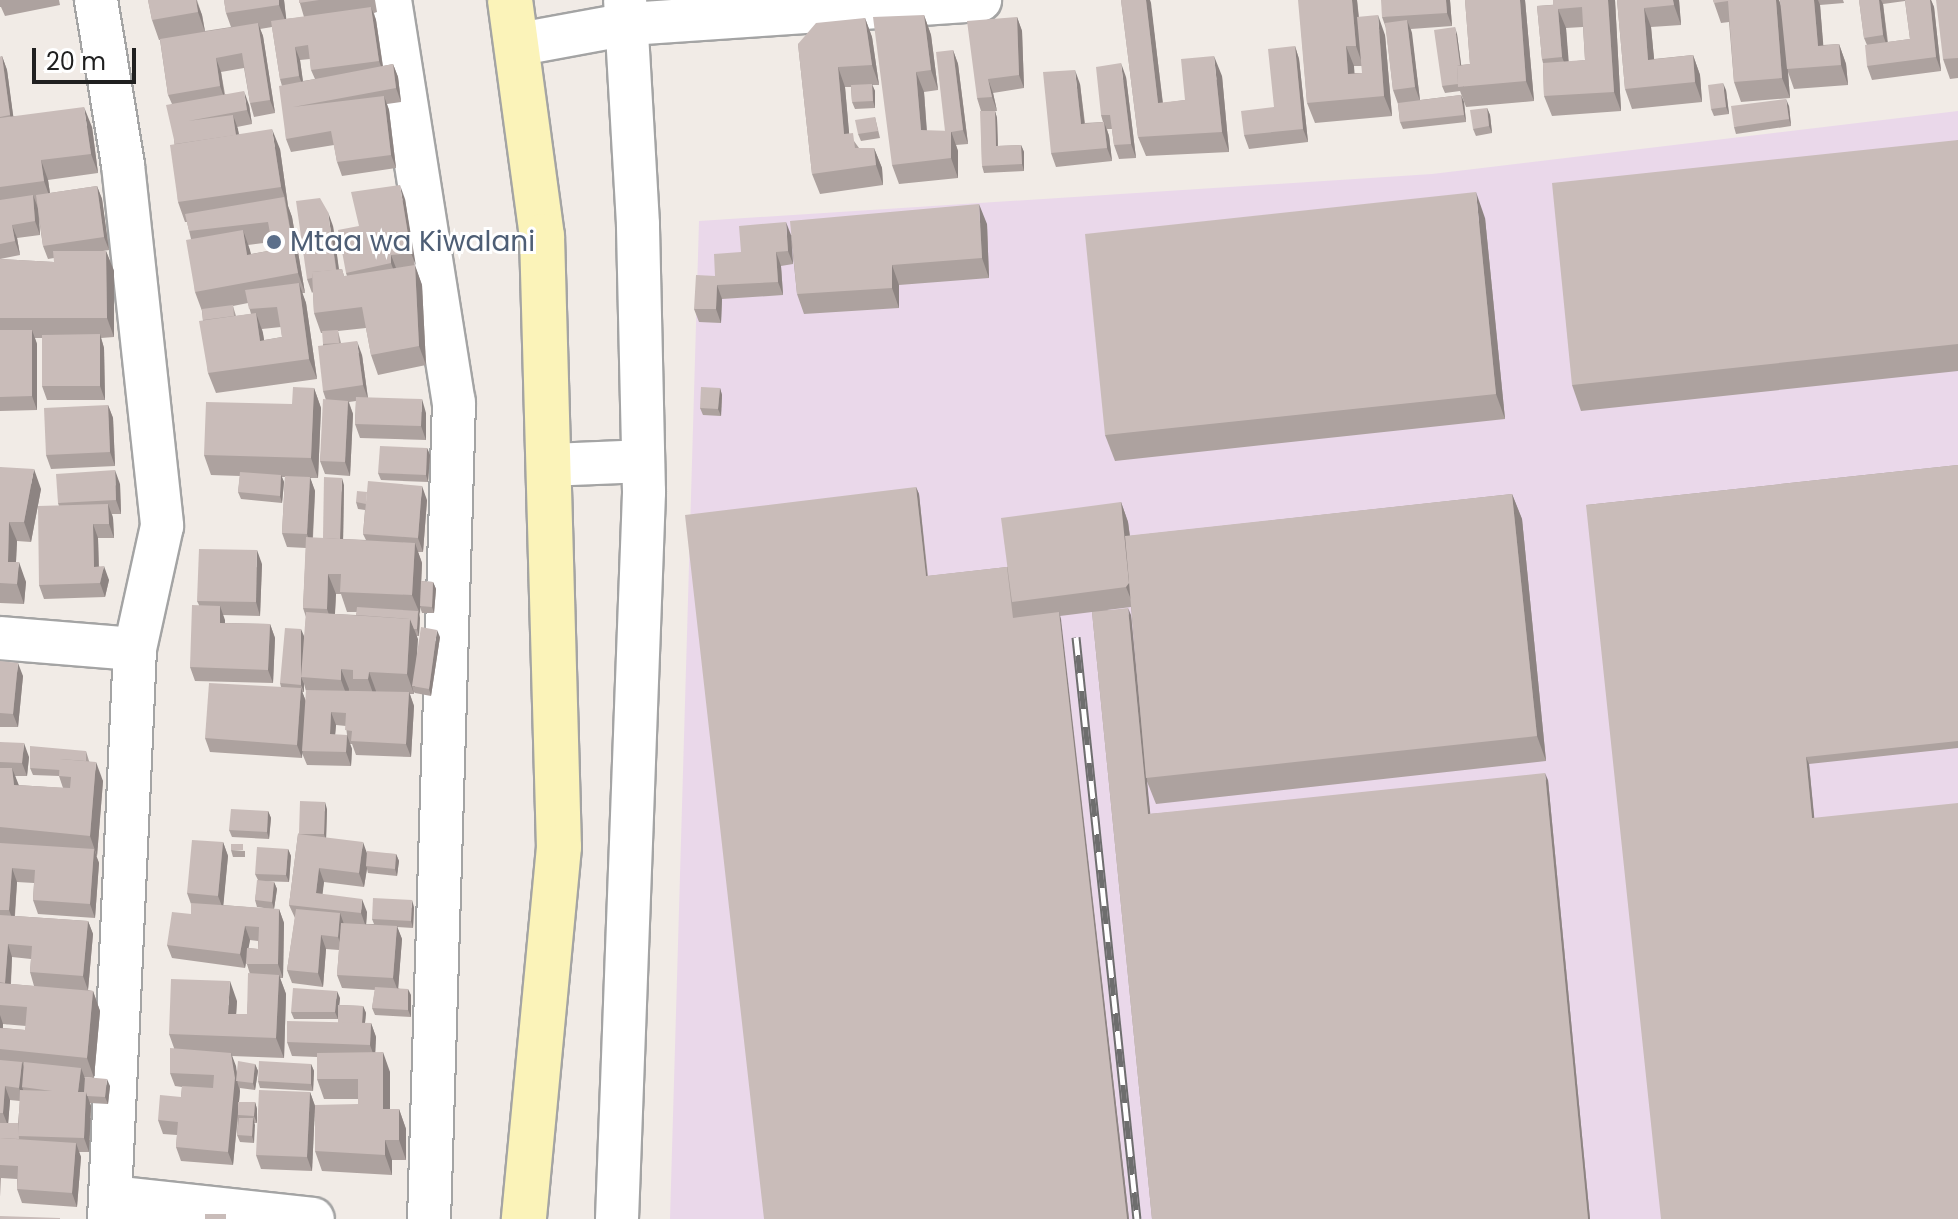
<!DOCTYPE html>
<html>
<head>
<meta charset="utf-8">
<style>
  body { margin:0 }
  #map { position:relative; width:1958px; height:1219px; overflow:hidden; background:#f1ebe6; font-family:Poppins,sans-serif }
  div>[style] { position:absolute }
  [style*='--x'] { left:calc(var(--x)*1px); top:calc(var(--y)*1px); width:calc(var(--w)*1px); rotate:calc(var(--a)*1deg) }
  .industrial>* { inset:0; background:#ead8ea }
  .roads { filter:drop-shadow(2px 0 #a4a4a4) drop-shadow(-2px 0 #a4a4a4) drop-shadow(0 2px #a4a4a4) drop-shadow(0 -2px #a4a4a4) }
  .street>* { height:42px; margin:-21px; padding:0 21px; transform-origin:21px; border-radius:21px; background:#fff }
  .secondary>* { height:44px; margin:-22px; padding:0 22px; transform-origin:22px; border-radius:22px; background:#fbf3b9 }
  .rail>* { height:9px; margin-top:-4.5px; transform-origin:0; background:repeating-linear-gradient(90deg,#fff 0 18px,#6e6e6e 0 36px); box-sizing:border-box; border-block:2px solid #6e6e6e }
  .wall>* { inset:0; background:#ada29f }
  .shaded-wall>* { inset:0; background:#8d8482 }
  .building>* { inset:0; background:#c9bcb9 }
  .dots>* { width:22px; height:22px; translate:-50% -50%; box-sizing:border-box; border:4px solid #fff; border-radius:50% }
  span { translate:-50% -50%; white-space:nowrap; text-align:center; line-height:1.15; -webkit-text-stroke:6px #fff; paint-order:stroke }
  .service-label { font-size:28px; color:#4e5e75 }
  .left { translate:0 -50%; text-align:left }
  .scale { position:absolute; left:32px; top:48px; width:104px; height:36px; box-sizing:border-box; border:4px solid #202020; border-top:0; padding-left:10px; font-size:24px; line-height:28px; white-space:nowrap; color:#202020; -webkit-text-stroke:6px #fff; paint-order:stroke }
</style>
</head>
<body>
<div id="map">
  <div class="industrial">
    <i style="clip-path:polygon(1958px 111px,1958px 1219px,670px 1219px,699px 221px,1432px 174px)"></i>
  </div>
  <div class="roads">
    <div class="street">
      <i style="--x:96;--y:0;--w:167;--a:80.7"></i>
      <i style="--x:123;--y:165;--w:363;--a:83.8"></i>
      <i style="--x:162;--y:526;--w:126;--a:102.4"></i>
      <i style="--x:135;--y:649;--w:571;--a:92.61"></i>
      <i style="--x:390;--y:0;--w:407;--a:81"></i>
      <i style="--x:454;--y:402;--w:817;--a:91.75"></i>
      <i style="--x:520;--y:44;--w:111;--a:-10.4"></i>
      <i style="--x:629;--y:24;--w:352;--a:-3.9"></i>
      <i style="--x:549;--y:465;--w:94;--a:-2.4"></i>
      <i style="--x:0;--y:638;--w:135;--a:4.7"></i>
      <i style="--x:111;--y:1197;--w:203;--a:6.2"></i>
      <i style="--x:617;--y:1219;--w:728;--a:-87.87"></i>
      <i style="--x:644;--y:492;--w:268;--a:-91.3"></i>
      <i style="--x:638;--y:224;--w:224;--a:-93.3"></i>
    </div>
    <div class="secondary">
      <i style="--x:510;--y:0;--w:238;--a:82.3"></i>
      <i style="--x:542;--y:236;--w:611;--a:88.41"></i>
      <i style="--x:559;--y:847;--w:374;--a:95.4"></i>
    </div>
  </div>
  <div class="rail">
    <i style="--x:1076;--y:637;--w:585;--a:84.02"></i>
  </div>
  <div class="wall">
    <i style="clip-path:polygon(0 0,59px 0,60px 5px,5px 16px,1px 7px,0 7px)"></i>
    <i style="clip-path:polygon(evenodd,148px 0,197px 0,202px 15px,205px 31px,231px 27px,226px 13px,224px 0,284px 0,286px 19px,304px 17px,299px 0,375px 0,377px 12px,374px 13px,376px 20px,383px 66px,393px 64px,398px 77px,401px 102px,387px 104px,389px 110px,396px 168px,342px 176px,337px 162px,334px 145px,291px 152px,286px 139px,282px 86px,280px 79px,272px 27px,260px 29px,263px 36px,275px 113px,254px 117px,250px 103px,244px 68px,221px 72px,225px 94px,249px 105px,252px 124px,237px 127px,239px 134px,280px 149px,288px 206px,292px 217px,305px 293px,302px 293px,306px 303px,317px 379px,216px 393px,208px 373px,202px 311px,195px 292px,191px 239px,187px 222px,185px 222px,178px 202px,172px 104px,168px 95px,160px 40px,159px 40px,152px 20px,148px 0,310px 59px,311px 70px,315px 79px,303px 81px,300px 60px,310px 59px,148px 0,271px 242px,273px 250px,251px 254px,248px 245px,271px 242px,148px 0,248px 303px,251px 314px,236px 316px,233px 306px,248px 303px,148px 0,281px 327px,282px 337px,264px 340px,262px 329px,281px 327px)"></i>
    <i style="clip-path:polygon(1121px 0,1150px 0,1163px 103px,1185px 100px,1222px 76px,1229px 152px,1146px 156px,1138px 137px)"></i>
    <i style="clip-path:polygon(evenodd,1299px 0,1357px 0,1359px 17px,1385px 35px,1392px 116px,1315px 123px,1307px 103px,1299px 0,1354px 66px,1362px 66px,1362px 73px,1354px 73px,1354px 66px)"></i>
    <i style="clip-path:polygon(1450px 0,1452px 26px,1411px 29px,1420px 100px,1461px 95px,1464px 102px,1466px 122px,1403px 129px,1400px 122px,1398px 104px,1393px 90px,1386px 28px,1382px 17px)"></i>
    <i style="clip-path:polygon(1465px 0,1525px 0,1534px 101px,1466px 107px,1460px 91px,1445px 93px,1442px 86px,1457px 34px,1461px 65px,1470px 64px)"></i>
    <i style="clip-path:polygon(evenodd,1615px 0,1621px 111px,1552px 116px,1544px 96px,1543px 63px,1542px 59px,1537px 6px,1615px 0,1583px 27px,1585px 60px,1568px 62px,1566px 28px,1583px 27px)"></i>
    <i style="clip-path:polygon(1617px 0,1679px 0,1681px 25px,1651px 27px,1654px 59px,1693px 55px,1700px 75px,1702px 102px,1632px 109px,1625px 89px)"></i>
    <i style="clip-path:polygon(1713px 0,1779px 0,1781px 7px,1780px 0,1843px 0,1844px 3px,1820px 5px,1823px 45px,1839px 44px,1846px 64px,1848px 85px,1794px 89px,1788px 72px,1790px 98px,1741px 102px,1734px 82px,1729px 22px,1721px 23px)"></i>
    <i style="clip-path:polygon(evenodd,1859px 0,1931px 0,1934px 7px,1941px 71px,1872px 80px,1867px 66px,1867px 45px,1864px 38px,1859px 0,1905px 1px,1910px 39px,1888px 42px,1883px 4px,1905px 1px)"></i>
    <i style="clip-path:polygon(1958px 0,1958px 78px,1950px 79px,1943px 59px)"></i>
    <i style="clip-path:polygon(924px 15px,931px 35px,938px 90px,924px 92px,927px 131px,945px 131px,953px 50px,958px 64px,968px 144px,956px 145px,958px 151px,958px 178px,899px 184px,892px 165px)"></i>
    <i style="clip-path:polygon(1017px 17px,1022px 31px,1024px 88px,993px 93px,997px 111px,995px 111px,997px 118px,998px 146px,1021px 145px,1024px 152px,1024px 171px,984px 173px,982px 166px,981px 111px,977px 98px)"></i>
    <i style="clip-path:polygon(865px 18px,872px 37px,879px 85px,872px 85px,875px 91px,875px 108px,855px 109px,852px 102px,851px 87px,845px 87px,849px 134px,859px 148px,874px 148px,882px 168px,883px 185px,820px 194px,812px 174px,798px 44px)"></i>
    <i style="clip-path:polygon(1295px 46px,1299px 59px,1308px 142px,1249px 149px,1244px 135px,1274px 107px)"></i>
    <i style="clip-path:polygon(2px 56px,7px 70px,13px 116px,92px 127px,98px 173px,48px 180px,50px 193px,97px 186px,102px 199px,109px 250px,103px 251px,106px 251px,114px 271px,114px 337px,101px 338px,104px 348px,105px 400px,47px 400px,42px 386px,42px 338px,35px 338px,37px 344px,37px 410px,0 411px,0 259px,54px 262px,54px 258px,48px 259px,43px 246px,39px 219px,40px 235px,17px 238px,20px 255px,0 259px,0 57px)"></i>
    <i style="clip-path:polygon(1126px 77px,1136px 158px,1119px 159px,1114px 145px,1112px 129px,1107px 129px,1109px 136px,1112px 161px,1056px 167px,1051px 153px,1080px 84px,1085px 123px,1103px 122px,1101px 115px)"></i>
    <i style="clip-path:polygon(1726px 90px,1729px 114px,1714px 116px,1711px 109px)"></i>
    <i style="clip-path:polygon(1789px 106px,1791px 126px,1736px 134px,1734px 127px)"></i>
    <i style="clip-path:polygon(1487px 108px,1490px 115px,1492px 133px,1476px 136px,1473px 129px)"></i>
    <i style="clip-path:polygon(875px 117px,880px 138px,861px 141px,858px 134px)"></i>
    <i style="clip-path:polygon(1958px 140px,1958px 371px,1581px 411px,1572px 385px)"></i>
    <i style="clip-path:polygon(405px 199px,415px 266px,422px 285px,426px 365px,378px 375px,371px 355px,366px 328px,338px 331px,341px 343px,362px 355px,368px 398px,426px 413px,426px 440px,360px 438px,355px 424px,356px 401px,349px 402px,353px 414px,350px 476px,325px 474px,320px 461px,326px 400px,323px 391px,323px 333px,321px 333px,314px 313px,313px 292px,312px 293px,307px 279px,333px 226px,339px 269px,342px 269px,344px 276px,347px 276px,346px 273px,359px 226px)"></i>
    <i style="clip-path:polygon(1485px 218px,1505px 419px,1115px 461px,1105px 435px)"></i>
    <i style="clip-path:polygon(987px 224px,989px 278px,899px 285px,899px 308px,804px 314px,797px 294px,791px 236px,793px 264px,781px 266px,783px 295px,722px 299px,721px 323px,699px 322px,694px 309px,715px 276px,741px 252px,791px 235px)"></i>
    <i style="clip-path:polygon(evenodd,314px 388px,321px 408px,318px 478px,310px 478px,315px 491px,313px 538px,323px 538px,344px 485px,343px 539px,366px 540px,363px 534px,365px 510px,358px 509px,356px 502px,427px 500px,423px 552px,418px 552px,422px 563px,421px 581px,433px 582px,436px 589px,434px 613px,422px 613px,420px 607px,419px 636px,417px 636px,417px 657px,440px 637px,431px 696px,415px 693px,414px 692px,414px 694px,410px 694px,414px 706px,411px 757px,356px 755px,352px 744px,350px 744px,352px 749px,351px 766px,307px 765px,302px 753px,302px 758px,210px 752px,205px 738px,281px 687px,280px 683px,304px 636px,304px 646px,306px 617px,303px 608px,306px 548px,287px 547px,282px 533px,285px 477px,282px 477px,284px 482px,282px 503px,241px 499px,238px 492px,240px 476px,211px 475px,204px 455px,292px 404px,314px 388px,336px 594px,341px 594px,347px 612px,357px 612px,356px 615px,335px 614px,336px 594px,314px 388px,304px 684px,306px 691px,306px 701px,302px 692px,304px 692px,304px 684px,314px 388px,336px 725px,346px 726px,347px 735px,335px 735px,336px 725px)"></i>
    <i style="clip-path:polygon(720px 388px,722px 395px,721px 416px,703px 415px,700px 408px)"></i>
    <i style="clip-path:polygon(108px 405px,113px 418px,115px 466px,51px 469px,46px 455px)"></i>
    <i style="clip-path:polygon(427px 448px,430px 455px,428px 482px,381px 480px,378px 473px)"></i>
    <i style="clip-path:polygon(1958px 465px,1958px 748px,1809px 764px,1814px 818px,1958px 1219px,1586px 505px)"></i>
    <i style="clip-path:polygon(0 467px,41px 489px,31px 542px,17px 541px,16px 562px,26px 582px,24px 604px,0 603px)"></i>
    <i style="clip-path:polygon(120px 484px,121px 514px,112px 514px,113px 518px,114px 538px,98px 538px,99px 566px,109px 580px,105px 597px,44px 599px,39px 585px,59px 506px,58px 503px)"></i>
    <i style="clip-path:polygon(evenodd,916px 487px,919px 494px,928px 576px,1007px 567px,1121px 502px,1128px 522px,1130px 536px,1512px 494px,1522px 519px,1546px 761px,1156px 804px,1146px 779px,1150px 814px,1548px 780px,1590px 1219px,1152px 1219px,1092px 612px,1060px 616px,1129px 1219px,764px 1219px,916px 487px,1131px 607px,1145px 763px,1131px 615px,1107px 610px,1131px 607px)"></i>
    <i style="clip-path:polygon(262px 564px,260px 616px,223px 615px,225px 623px,270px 624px,275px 638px,273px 683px,195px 681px,190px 667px,199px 605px,197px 601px)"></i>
    <i style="clip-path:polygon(0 661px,23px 676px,18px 727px,0 727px)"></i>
    <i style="clip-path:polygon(evenodd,0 742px,29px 757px,27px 776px,15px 776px,18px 785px,63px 788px,59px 776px,33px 775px,30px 768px,86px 751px,89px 761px,103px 781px,97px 856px,96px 856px,99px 863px,95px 918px,38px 914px,33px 900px,34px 883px,17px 882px,15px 916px,88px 921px,93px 934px,88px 990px,93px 991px,100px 1011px,94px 1078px,84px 1077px,85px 1080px,110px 1086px,108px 1104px,90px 1103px,91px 1106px,89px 1152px,79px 1152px,81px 1157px,77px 1207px,22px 1203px,17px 1189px,17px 1179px,1px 1178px,0 1197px,0 742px,12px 957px,31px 959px,30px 972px,34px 986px,11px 984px,12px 957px,0 742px,3px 1024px,26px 1026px,25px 1030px,3px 1028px,3px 1024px,0 742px,10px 1100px,20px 1101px,18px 1123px,8px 1123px,10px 1100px)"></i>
    <i style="clip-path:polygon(327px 809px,326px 838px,367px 853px,396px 854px,399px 861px,397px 876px,368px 873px,367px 869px,364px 887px,324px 882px,322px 894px,367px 912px,366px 924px,374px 924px,372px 919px,414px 907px,413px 928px,397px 927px,402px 939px,398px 988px,411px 995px,411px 1017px,375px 1015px,372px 1008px,375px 990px,342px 988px,337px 975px,339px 950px,326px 949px,323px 987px,292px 983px,287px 970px,295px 918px,289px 905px,298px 834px)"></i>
    <i style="clip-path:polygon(268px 811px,271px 818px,269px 839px,232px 837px,229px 830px)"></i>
    <i style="clip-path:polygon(evenodd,223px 842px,228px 856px,223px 905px,271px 909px,257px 907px,255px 900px,258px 880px,255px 874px,288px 849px,291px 856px,289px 882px,260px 881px,274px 882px,277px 889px,274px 909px,279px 909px,284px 923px,283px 978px,280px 978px,286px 994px,284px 1058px,232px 1056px,237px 1073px,255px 1064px,258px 1071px,255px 1090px,240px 1088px,239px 1102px,255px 1102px,257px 1109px,257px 1123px,254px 1123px,254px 1143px,240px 1142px,237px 1135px,238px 1116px,233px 1165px,181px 1161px,176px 1147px,177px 1135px,163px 1134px,158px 1120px,181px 1097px,182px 1087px,175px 1086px,170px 1073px,174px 1048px,169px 1034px,237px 1001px,236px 1014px,247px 1014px,250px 974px,246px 961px,245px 968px,172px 958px,167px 945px,191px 914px,191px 904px,187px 893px,223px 842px,250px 940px,258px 941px,258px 949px,248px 948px,250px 940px)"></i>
    <i style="clip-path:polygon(231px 850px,245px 851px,245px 857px,233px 857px)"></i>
    <i style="clip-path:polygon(340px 998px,339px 1005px,363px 1006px,366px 1013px,365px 1023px,371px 1023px,376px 1037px,375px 1052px,390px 1072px,390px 1109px,399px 1109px,406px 1129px,406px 1160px,392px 1160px,392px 1175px,322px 1171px,315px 1151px,358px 1104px,358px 1099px,324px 1099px,317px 1079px,317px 1057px,292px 1056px,287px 1042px,338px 1023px,338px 1019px,294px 1019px,291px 1012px)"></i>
    <i style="clip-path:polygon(311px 1064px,314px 1071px,313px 1091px,260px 1088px,258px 1081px)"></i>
    <i style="clip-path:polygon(310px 1092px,315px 1106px,312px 1171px,261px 1169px,256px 1155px)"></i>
  </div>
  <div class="shaded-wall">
    <i style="clip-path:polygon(196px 0,202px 15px,205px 32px,198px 12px)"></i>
    <i style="clip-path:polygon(279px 0,284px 0,287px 25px,279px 5px)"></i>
    <i style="clip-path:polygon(1146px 0,1150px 0,1151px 3px,1165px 123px,1158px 103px)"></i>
    <i style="clip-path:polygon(1352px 0,1357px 0,1363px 66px,1356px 46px)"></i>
    <i style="clip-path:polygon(1446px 0,1450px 0,1452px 26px,1447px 13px)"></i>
    <i style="clip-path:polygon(1520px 0,1525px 0,1534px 101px,1526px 81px)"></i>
    <i style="clip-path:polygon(1608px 0,1615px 0,1621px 111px,1614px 92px)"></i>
    <i style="clip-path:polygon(1673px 0,1679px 0,1681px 25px,1674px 5px)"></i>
    <i style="clip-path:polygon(1776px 0,1779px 0,1783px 12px,1790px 98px,1782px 78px)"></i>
    <i style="clip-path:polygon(1814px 0,1818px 0,1820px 5px,1825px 66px,1818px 46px)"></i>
    <i style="clip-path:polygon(1879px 0,1881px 0,1883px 4px,1888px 49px,1883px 35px)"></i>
    <i style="clip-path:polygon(1930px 0,1931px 0,1934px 7px,1941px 71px,1936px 57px)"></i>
    <i style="clip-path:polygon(371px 7px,376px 20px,384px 75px,379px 61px)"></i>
    <i style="clip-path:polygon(1644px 8px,1651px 27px,1656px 79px,1648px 60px)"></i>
    <i style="clip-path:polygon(1558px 9px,1566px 28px,1570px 77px,1562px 57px)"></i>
    <i style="clip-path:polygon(924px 15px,931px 35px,938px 90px,931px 70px)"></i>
    <i style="clip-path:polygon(1378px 15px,1385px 35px,1392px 116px,1384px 96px)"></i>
    <i style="clip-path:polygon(1017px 17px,1022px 31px,1024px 88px,1019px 75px)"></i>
    <i style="clip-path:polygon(865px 18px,872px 37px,879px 85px,872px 65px)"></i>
    <i style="clip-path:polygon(1407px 20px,1412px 33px,1420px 101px,1415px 87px)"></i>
    <i style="clip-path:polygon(258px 23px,263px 36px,275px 113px,270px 100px)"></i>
    <i style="clip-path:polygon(1455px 27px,1457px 34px,1464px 86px,1463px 87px)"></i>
    <i style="clip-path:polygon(1839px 44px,1846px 64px,1848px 85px,1841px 65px)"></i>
    <i style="clip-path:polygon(1295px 46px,1299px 59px,1308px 142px,1303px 129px)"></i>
    <i style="clip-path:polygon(1346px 46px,1354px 66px,1356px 94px,1348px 74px)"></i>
    <i style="clip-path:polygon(295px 47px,300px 60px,304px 90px,299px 76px)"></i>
    <i style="clip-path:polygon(953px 50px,958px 64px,968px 144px,963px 130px)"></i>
    <i style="clip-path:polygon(1693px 55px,1700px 75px,1702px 102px,1695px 82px)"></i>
    <i style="clip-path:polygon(2px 56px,7px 70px,15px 129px,10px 115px)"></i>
    <i style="clip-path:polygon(1214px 56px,1222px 76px,1229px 152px,1222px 132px)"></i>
    <i style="clip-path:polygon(216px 58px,221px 72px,225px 100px,220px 86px)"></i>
    <i style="clip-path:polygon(1121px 63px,1126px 77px,1136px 158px,1131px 144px)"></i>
    <i style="clip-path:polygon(393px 64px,398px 77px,401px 102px,396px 88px)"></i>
    <i style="clip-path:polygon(838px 67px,845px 87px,851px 154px,844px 134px)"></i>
    <i style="clip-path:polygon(1075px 70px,1080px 84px,1086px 137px,1081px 124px)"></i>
    <i style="clip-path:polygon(916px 72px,924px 92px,928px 150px,921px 130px)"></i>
    <i style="clip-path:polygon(988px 79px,993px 93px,997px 111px,992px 97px)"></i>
    <i style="clip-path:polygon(1723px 83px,1726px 90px,1729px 114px,1726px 107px)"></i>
    <i style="clip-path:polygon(872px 84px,875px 91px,875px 108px,873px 101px)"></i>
    <i style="clip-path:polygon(244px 91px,249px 105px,252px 124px,247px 110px)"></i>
    <i style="clip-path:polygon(1461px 95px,1464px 102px,1466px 122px,1464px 115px)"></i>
    <i style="clip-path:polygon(384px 96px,389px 110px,396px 168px,391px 155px)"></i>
    <i style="clip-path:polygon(1786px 99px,1789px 106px,1791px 126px,1789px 119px)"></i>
    <i style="clip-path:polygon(84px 107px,92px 127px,98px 173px,91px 154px)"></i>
    <i style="clip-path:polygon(1487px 108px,1490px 115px,1492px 133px,1489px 126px)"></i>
    <i style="clip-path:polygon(995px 111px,997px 118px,998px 153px,996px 146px)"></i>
    <i style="clip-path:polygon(233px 115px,238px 129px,241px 151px,236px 137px)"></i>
    <i style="clip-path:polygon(1104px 122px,1109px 136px,1112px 161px,1107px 148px)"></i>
    <i style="clip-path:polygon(272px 129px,280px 149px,288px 206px,292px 217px,305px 293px,298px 273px,285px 198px,281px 187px)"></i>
    <i style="clip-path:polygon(951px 131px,958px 151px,958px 178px,951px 158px)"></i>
    <i style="clip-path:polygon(1021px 145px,1024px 152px,1024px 171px,1022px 164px)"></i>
    <i style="clip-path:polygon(874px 148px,882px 168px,883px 185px,876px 165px)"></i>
    <i style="clip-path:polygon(41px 160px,48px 180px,51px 201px,44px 181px)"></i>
    <i style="clip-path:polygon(400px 185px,405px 199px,416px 266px,411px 253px)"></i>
    <i style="clip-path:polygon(97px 186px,102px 199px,109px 250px,104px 237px)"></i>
    <i style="clip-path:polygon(1476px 192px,1485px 218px,1505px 419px,1496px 394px)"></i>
    <i style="clip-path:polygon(33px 195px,38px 208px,40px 235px,35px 221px)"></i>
    <i style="clip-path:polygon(979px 204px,987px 224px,989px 278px,982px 258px)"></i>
    <i style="clip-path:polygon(328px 212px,333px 226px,341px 286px,337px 273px)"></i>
    <i style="clip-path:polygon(786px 222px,791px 235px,793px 264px,788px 251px)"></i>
    <i style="clip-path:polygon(12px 225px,17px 238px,20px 255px,15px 241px)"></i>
    <i style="clip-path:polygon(243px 230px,250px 250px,255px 275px,247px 255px)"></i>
    <i style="clip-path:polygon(106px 251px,114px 271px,114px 337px,107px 318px)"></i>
    <i style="clip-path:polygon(776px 252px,781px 266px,783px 295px,778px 282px)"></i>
    <i style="clip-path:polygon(391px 255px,396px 268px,396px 277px,391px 263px)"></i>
    <i style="clip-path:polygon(415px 265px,422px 285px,426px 365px,419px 346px)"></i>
    <i style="clip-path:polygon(892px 265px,899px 285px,899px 308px,892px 288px)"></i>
    <i style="clip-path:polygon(299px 283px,306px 303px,317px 379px,309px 359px)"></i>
    <i style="clip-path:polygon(717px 285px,722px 299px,721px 323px,716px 309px)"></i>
    <i style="clip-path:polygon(256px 313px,263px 333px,267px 360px,260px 341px)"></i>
    <i style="clip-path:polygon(32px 330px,37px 344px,37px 410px,32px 396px)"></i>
    <i style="clip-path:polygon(100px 334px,104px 348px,105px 400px,100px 386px)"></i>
    <i style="clip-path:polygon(357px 341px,362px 355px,368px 399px,363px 385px)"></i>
    <i style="clip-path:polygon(314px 388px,321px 408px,318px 478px,311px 458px)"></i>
    <i style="clip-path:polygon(720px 388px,722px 395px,721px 416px,718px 409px)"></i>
    <i style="clip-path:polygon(422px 399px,426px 413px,426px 440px,421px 426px)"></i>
    <i style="clip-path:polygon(348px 401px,353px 414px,350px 476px,345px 462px)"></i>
    <i style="clip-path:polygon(108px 405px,113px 418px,115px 466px,110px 452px)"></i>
    <i style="clip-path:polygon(427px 448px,430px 455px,428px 482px,426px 475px)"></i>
    <i style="clip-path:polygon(34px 469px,41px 489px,31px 542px,24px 522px)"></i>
    <i style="clip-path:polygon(115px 470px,120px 484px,121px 514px,116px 500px)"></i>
    <i style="clip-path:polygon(281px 475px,284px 482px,282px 503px,280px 496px)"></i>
    <i style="clip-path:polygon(310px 477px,315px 491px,312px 548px,307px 534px)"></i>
    <i style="clip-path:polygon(342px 478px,344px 485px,343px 546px,340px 539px)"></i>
    <i style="clip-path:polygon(422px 486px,427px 500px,423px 552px,418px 538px)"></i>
    <i style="clip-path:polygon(916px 487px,919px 494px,928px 583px,926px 576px)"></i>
    <i style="clip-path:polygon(1512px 494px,1522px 519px,1546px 761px,1537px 736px)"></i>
    <i style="clip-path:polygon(1121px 502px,1128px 522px,1138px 601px,1134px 607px,1126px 587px)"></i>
    <i style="clip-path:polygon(108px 504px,113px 518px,114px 538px,109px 524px)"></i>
    <i style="clip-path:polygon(9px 522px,17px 541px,15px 581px,8px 562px)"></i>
    <i style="clip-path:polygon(93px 524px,98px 538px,99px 580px,94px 567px)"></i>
    <i style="clip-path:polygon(415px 543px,422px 563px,420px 614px,412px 595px)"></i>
    <i style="clip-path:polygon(257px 550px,262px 564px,260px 616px,256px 602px)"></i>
    <i style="clip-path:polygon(19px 562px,26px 582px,24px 604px,17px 584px)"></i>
    <i style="clip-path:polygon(104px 566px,109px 580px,105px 597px,100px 583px)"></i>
    <i style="clip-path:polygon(328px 574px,336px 594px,334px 629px,327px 609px)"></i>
    <i style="clip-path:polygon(433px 582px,436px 589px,434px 613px,432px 607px)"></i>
    <i style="clip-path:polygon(220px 606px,225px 620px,225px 637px,220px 623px)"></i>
    <i style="clip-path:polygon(1128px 608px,1131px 615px,1151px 821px,1148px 814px)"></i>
    <i style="clip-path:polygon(418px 611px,420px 618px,419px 636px,417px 629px)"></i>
    <i style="clip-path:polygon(1059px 612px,1061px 619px,1129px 1219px,1127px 1219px)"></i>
    <i style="clip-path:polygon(410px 619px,418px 639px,415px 687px,412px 686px,414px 694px,407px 674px)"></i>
    <i style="clip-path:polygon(270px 624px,275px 638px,273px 683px,268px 670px)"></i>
    <i style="clip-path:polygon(301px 629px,304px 636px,304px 677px,301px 677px,304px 684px,304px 692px,301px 685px)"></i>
    <i style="clip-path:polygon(437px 630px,440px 637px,431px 696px,429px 689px)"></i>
    <i style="clip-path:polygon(18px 663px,23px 676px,18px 727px,13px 714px)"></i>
    <i style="clip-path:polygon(341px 669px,349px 689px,348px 699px,341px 680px)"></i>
    <i style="clip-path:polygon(369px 672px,376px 691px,375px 699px,368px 679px)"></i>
    <i style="clip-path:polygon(301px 688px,306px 702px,302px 758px,297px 745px)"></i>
    <i style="clip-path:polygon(409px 692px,414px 706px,411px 757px,406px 744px)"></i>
    <i style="clip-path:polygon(331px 712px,336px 725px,334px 748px,330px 734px)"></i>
    <i style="clip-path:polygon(347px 735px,352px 749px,351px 766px,346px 752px)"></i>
    <i style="clip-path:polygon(24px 743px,29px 757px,27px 776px,22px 763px)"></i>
    <i style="clip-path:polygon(1806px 757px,1809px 764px,1815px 825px,1812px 818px)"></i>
    <i style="clip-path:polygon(96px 762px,103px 781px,97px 856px,90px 836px)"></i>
    <i style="clip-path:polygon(12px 768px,20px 788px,14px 785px)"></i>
    <i style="clip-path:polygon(1545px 773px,1548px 780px,1590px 1219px,1588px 1219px)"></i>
    <i style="clip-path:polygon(325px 802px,327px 809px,326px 841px,324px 834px)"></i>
    <i style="clip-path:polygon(268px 811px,271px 818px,269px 839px,267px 832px)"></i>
    <i style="clip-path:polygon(223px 842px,228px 856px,223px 909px,218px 896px)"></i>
    <i style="clip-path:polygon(363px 842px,368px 856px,366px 866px,367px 868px,364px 887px,359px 873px)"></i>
    <i style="clip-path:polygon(94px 849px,99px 863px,95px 918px,90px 904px)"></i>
    <i style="clip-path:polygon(288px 849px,291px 856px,289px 882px,286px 875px)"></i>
    <i style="clip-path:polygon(396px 854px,399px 861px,397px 876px,395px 869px)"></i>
    <i style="clip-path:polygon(12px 868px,17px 882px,14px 924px,9px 910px)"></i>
    <i style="clip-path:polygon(319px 868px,324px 882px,321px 907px,316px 893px)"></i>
    <i style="clip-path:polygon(274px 882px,277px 889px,274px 909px,272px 902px)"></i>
    <i style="clip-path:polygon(362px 899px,367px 912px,366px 927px,361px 913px)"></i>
    <i style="clip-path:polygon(412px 900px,414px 907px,413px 928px,411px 921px)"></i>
    <i style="clip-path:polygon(279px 909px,284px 923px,283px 978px,278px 964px)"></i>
    <i style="clip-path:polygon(340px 913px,345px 927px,343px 951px,338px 937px)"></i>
    <i style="clip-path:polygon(88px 921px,93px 934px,88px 990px,83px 976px)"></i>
    <i style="clip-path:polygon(245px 926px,250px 940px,245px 968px,240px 954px)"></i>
    <i style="clip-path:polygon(397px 926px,402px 939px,398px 991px,393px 978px)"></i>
    <i style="clip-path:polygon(321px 935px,326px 949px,323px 987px,318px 973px)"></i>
    <i style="clip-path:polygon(8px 944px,12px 957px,10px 996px,5px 983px)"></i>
    <i style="clip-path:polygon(279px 975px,286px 994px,284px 1058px,276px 1038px)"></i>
    <i style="clip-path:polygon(230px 981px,237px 1001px,235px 1034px,228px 1014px)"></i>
    <i style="clip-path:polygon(408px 989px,411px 995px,411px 1017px,408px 1010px)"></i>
    <i style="clip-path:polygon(93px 991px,100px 1011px,94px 1078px,87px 1058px)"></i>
    <i style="clip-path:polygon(337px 991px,340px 998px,338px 1019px,335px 1012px)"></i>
    <i style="clip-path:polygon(363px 1006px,366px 1013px,364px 1032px,362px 1025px)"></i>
    <i style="clip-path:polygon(0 1015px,3px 1024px,2px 1047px,0 1043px)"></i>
    <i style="clip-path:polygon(371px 1023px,376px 1037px,375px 1059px,370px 1045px)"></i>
    <i style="clip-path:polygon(383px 1052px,390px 1072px,390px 1129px,383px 1109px)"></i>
    <i style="clip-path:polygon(231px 1053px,236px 1066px,238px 1082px,237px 1081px,240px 1091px,233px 1165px,228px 1152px)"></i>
    <i style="clip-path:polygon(22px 1062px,27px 1075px,22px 1087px,25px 1095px,24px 1101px,19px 1088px)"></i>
    <i style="clip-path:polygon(255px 1064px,258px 1071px,255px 1090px,253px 1083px)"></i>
    <i style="clip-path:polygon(311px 1064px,314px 1071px,313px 1091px,311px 1084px)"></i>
    <i style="clip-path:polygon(81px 1068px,86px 1081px,83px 1106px,78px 1092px)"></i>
    <i style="clip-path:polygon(107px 1079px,110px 1086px,108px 1104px,105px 1097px)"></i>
    <i style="clip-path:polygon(5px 1086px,10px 1100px,8px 1126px,3px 1113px)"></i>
    <i style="clip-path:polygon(86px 1092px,91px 1106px,89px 1152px,84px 1138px)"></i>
    <i style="clip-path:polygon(310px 1092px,315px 1106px,312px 1171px,307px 1157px)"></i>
    <i style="clip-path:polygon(255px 1102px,257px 1109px,257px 1123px,254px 1116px)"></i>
    <i style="clip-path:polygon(399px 1109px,406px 1129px,406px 1160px,399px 1140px)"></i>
    <i style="clip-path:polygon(253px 1118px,255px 1125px,254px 1143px,252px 1136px)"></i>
    <i style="clip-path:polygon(385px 1140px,392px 1160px,392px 1175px,385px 1155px)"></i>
    <i style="clip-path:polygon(76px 1143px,81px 1157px,77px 1207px,72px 1193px)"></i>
  </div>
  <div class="building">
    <i style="clip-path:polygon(148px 0,196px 0,198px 12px,152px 20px)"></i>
    <i style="clip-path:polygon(224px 0,279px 0,279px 5px,226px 13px)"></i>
    <i style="clip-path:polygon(299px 0,319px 0,299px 3px)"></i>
    <i style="clip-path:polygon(1121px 0,1146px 0,1158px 103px,1185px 100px,1181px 59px,1214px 56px,1222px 132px,1138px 137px)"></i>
    <i style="clip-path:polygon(1298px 0,1352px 0,1356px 46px,1346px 46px,1348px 74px,1362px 73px,1357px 17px,1378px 15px,1384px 96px,1307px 103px)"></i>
    <i style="clip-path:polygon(1381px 0,1446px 0,1447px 13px,1382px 17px)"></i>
    <i style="clip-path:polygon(1465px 0,1520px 0,1526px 81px,1458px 87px,1457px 66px,1470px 64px)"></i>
    <i style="clip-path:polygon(1553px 0,1608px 0,1614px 92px,1544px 96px,1543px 63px,1585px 60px,1582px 7px,1558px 9px,1562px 57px,1542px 59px,1537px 6px,1553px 5px)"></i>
    <i style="clip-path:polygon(1617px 0,1673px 0,1674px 5px,1644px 8px,1648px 60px,1693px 55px,1695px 82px,1625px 89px)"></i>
    <i style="clip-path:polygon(1713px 0,1776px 0,1782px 78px,1734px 82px,1728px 1px,1714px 3px)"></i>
    <i style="clip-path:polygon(1780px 0,1814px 0,1818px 46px,1839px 44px,1841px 65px,1787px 69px)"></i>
    <i style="clip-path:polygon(1859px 0,1879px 0,1883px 35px,1864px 38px)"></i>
    <i style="clip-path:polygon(1905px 0,1930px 0,1936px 57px,1867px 66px,1865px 45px,1910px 39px)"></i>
    <i style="clip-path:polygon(1936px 0,1958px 0,1958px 58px,1943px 59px)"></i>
    <i style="clip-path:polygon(371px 7px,379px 61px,311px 70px,308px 45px,295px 47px,299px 76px,280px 79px,271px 21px)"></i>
    <i style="clip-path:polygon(924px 15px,931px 70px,916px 72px,921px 130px,951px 131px,951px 158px,892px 165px,873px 17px)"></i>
    <i style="clip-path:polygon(1017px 17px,1019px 75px,988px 79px,992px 97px,977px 98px,967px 21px)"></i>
    <i style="clip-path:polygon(865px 18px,872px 65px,838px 67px,844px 134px,853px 133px,855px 148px,874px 148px,876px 165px,812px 174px,798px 44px,816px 23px)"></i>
    <i style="clip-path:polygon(1407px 20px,1415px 87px,1393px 90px,1385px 23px)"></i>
    <i style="clip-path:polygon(258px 23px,270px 100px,250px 103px,242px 53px,216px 58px,220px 86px,168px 95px,160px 39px)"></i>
    <i style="clip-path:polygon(1455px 27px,1460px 65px,1457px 66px,1458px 84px,1442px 86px,1434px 30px)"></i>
    <i style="clip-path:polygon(1295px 46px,1303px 129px,1244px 135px,1241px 111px,1274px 107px,1268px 49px)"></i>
    <i style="clip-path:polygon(953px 50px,963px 130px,951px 132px,945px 131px,936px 52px)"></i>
    <i style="clip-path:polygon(2px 56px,10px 115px,0 117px,0 57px)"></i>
    <i style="clip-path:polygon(1121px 63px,1131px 144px,1114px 145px,1110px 115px,1101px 115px,1096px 67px)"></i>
    <i style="clip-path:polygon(393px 64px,396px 88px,293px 107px,384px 96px,391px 155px,337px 162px,331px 131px,286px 139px,279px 86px)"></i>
    <i style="clip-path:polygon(1075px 70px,1081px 124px,1104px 122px,1107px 148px,1051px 153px,1043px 72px)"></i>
    <i style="clip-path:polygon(1723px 83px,1726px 107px,1711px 109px,1708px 85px)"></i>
    <i style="clip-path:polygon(872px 84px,873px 101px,852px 102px,851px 85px)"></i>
    <i style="clip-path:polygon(244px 91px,247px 110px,188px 121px,233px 115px,236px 135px,175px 144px,166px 105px)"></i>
    <i style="clip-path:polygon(1461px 95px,1464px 115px,1400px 122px,1398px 103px)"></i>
    <i style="clip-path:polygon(1786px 99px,1789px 119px,1734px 127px,1731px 106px)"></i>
    <i style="clip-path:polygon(84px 107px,91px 154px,41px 160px,44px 181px,0 187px,0 118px)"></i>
    <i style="clip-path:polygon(1487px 108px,1489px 126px,1473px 129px,1470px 110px)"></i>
    <i style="clip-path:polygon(980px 111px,995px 111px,996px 146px,1021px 145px,1022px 164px,982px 166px)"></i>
    <i style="clip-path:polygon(875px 117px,878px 131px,858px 134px,855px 120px)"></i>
    <i style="clip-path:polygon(272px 129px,281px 187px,178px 202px,170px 145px)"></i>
    <i style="clip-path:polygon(1958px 140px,1958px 344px,1572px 385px,1552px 183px)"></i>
    <i style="clip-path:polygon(400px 185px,411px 253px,391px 255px,391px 263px,346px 273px,338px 230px,359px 226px,351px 192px)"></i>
    <i style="clip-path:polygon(97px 186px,104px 237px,43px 246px,36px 195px)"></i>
    <i style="clip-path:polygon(1476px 192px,1496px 394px,1105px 435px,1085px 234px)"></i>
    <i style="clip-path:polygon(33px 195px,35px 221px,12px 225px,15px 241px,0 244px,0 200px)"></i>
    <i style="clip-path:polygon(284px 197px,298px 273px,195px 292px,186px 240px,243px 230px,247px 255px,273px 250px,268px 222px,189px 231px,185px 214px)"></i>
    <i style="clip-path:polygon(320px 198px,328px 212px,336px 270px,312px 272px,312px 278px,307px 279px,296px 201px)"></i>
    <i style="clip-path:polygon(979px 204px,982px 258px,892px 265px,892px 288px,797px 294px,790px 221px)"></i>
    <i style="clip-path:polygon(786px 222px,788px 251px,776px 252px,778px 282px,717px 285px,716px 309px,694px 309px,696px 275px,715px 276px,714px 254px,741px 252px,739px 226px)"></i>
    <i style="clip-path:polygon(53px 251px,106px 251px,107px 318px,0 318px,0 259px,54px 262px)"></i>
    <i style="clip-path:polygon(415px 265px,419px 346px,371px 355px,362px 307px,314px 313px,312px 272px,342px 269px,344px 276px)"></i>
    <i style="clip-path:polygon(299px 283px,309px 359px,208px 373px,199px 321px,256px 313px,260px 341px,282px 337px,277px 307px,249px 309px,245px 290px)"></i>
    <i style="clip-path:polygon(233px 305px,234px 316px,203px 320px,202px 309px)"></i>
    <i style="clip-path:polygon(0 330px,32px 330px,32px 396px,0 397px)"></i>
    <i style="clip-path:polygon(338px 330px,339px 343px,323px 344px,322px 331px)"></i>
    <i style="clip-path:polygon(100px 334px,100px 386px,42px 386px,42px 335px)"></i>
    <i style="clip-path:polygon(357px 341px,363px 385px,323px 391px,318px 346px)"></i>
    <i style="clip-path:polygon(293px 387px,314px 388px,311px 458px,204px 455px,206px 402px,292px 404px)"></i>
    <i style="clip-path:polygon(701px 387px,720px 388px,718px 409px,700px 408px)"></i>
    <i style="clip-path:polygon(356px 397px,422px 399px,421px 426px,355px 424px)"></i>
    <i style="clip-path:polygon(323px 399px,348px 401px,345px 462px,320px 461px)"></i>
    <i style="clip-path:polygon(108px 405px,110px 452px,46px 455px,44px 408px)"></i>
    <i style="clip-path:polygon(380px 446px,427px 448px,426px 475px,378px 473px)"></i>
    <i style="clip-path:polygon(1958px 465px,1958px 741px,1806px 757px,1812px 818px,1958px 803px,1958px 1219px,1661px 1219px,1586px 505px)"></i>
    <i style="clip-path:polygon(0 467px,34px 469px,24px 522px,9px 522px,8px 562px,19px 562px,17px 584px,0 583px)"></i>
    <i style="clip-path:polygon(115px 470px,116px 500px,58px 503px,56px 474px)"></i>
    <i style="clip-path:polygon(240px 472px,281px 475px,280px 496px,238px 492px)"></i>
    <i style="clip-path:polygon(285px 476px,310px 477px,307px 534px,282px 533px)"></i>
    <i style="clip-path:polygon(324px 477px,342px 478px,340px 539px,323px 538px)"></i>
    <i style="clip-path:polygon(368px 481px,422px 486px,418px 538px,363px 534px)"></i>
    <i style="clip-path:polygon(916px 487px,926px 576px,1007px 567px,1013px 618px,1059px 612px,1127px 1219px,764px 1219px,685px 515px)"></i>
    <i style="clip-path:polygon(357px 491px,367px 492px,366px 504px,356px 502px)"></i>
    <i style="clip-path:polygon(1512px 494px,1537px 736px,1146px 778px,1125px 536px)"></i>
    <i style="clip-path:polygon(1121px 502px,1129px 583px,1126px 587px,1012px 602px,1001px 518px)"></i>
    <i style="clip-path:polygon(108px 504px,109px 524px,93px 524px,94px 567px,104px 566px,100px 583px,39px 585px,38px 506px)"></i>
    <i style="clip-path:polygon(306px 537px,415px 543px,412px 595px,340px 592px,341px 574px,328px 574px,327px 609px,303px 608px)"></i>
    <i style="clip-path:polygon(199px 549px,257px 550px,256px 602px,197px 601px)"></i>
    <i style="clip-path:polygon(421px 581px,433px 582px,432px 607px,420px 606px)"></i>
    <i style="clip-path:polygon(192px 605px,220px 606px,220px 623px,270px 624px,268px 670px,190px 667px)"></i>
    <i style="clip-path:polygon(357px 607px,418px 611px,417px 629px,414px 629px,410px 619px,356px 615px)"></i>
    <i style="clip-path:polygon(1128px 608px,1148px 814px,1545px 773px,1588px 1219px,1152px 1219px,1092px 612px)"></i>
    <i style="clip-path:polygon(306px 612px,410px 619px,407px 674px,369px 672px,368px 679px,353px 679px,353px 670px,341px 669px,341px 680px,301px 677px)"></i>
    <i style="clip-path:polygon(421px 627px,437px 630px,429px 689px,412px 686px)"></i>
    <i style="clip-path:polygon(285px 628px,301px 629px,301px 685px,280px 683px)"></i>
    <i style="clip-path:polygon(0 661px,18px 663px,13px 714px,0 713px)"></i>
    <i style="clip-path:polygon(209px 683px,301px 688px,297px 745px,205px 738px)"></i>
    <i style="clip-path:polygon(306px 690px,409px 692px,406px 744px,351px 741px,352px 731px,345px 730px,346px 713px,331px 712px,330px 734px,347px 735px,346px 752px,302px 751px)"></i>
    <i style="clip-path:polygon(0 742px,24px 743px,22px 763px,0 762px)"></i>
    <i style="clip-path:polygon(30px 746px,86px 751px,86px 761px,60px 759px,60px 770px,30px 768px)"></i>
    <i style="clip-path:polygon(60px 759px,96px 762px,90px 836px,0 827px,0 768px,12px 768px,14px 785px,70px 788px,71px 777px,59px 776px)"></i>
    <i style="clip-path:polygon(300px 801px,325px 802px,324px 834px,299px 834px)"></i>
    <i style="clip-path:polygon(231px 809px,268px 811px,267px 832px,229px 830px)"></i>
    <i style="clip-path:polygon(298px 834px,363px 842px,359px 873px,319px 868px,316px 893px,362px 899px,361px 913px,289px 905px)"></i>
    <i style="clip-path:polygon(192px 840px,223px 842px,218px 896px,187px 893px)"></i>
    <i style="clip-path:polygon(0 843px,94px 849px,90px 904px,33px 900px,35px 870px,12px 868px,9px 910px,0 910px)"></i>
    <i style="clip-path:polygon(231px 844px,243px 844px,243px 850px,231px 850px)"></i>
    <i style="clip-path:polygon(257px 847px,288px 849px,286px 875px,255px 874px)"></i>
    <i style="clip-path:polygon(367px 851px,396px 854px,395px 869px,366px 866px)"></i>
    <i style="clip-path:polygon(257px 880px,274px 882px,272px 902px,255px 900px)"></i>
    <i style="clip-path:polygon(373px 898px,412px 900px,411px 921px,372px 919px)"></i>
    <i style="clip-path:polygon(191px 903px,279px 909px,278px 964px,246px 964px,247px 948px,258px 949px,259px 927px,245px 926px,240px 954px,167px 945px,172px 912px,191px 914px)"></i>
    <i style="clip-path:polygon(296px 909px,340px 913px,338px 937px,321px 935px,318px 973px,287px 970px)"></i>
    <i style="clip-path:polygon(0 915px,88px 921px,83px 976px,30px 972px,32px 946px,8px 944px,5px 983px,0 982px)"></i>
    <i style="clip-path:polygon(341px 923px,397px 926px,393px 978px,337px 975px)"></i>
    <i style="clip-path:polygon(248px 973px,279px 975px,276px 1038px,169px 1034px,171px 979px,230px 981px,228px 1014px,247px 1014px)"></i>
    <i style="clip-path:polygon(0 983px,93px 991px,87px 1058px,0 1049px,0 1028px,25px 1030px,27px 1007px,0 1005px)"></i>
    <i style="clip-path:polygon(375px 987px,408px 989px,408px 1010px,372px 1008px)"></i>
    <i style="clip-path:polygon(293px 988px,337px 991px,335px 1012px,291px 1012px)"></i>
    <i style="clip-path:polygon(338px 1005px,363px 1006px,362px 1023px,338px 1023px)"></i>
    <i style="clip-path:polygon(287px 1021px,371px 1023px,370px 1045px,287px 1042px)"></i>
    <i style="clip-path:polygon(170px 1048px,231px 1053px,235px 1078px,228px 1152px,176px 1147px,178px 1122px,158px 1120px,160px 1095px,181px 1097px,182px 1086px,213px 1088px,214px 1075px,170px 1073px)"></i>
    <i style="clip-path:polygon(383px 1052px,383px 1109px,399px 1109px,399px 1140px,385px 1140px,385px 1155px,315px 1151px,315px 1105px,358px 1104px,358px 1079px,317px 1079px,317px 1053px)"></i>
    <i style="clip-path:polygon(0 1060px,22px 1062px,19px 1088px,5px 1086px,3px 1113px,0 1113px)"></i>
    <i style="clip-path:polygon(238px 1061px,255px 1064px,253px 1083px,236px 1081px)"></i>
    <i style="clip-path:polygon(259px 1061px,311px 1064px,311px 1084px,258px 1081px)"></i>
    <i style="clip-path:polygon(24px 1062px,81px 1068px,78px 1092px,86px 1092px,84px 1138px,18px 1136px,20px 1090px,52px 1091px,22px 1087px)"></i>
    <i style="clip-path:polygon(85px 1077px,107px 1079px,105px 1097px,87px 1096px,86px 1092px,84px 1092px)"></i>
    <i style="clip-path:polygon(259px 1090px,310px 1092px,307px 1157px,256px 1155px)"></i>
    <i style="clip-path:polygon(238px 1102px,255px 1102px,254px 1116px,238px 1115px)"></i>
    <i style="clip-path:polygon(239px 1118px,253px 1118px,252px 1136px,237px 1135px)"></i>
    <i style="clip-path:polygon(0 1123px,18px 1123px,19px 1139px,0 1138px)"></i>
    <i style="clip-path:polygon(0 1138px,76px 1143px,72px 1193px,17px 1189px,18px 1166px,0 1165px)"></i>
    <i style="clip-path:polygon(205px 1214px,226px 1214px,226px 1219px,205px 1219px)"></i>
    <i style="clip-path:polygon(0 1216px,60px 1218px,60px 1219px,0 1219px)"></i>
  </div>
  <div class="dots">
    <i style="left:274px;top:242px;background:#5c6f8a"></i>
  </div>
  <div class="service-label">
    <span class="left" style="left:290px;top:242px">Mtaa wa Kiwalani</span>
  </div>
  <div class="scale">20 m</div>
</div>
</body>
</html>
